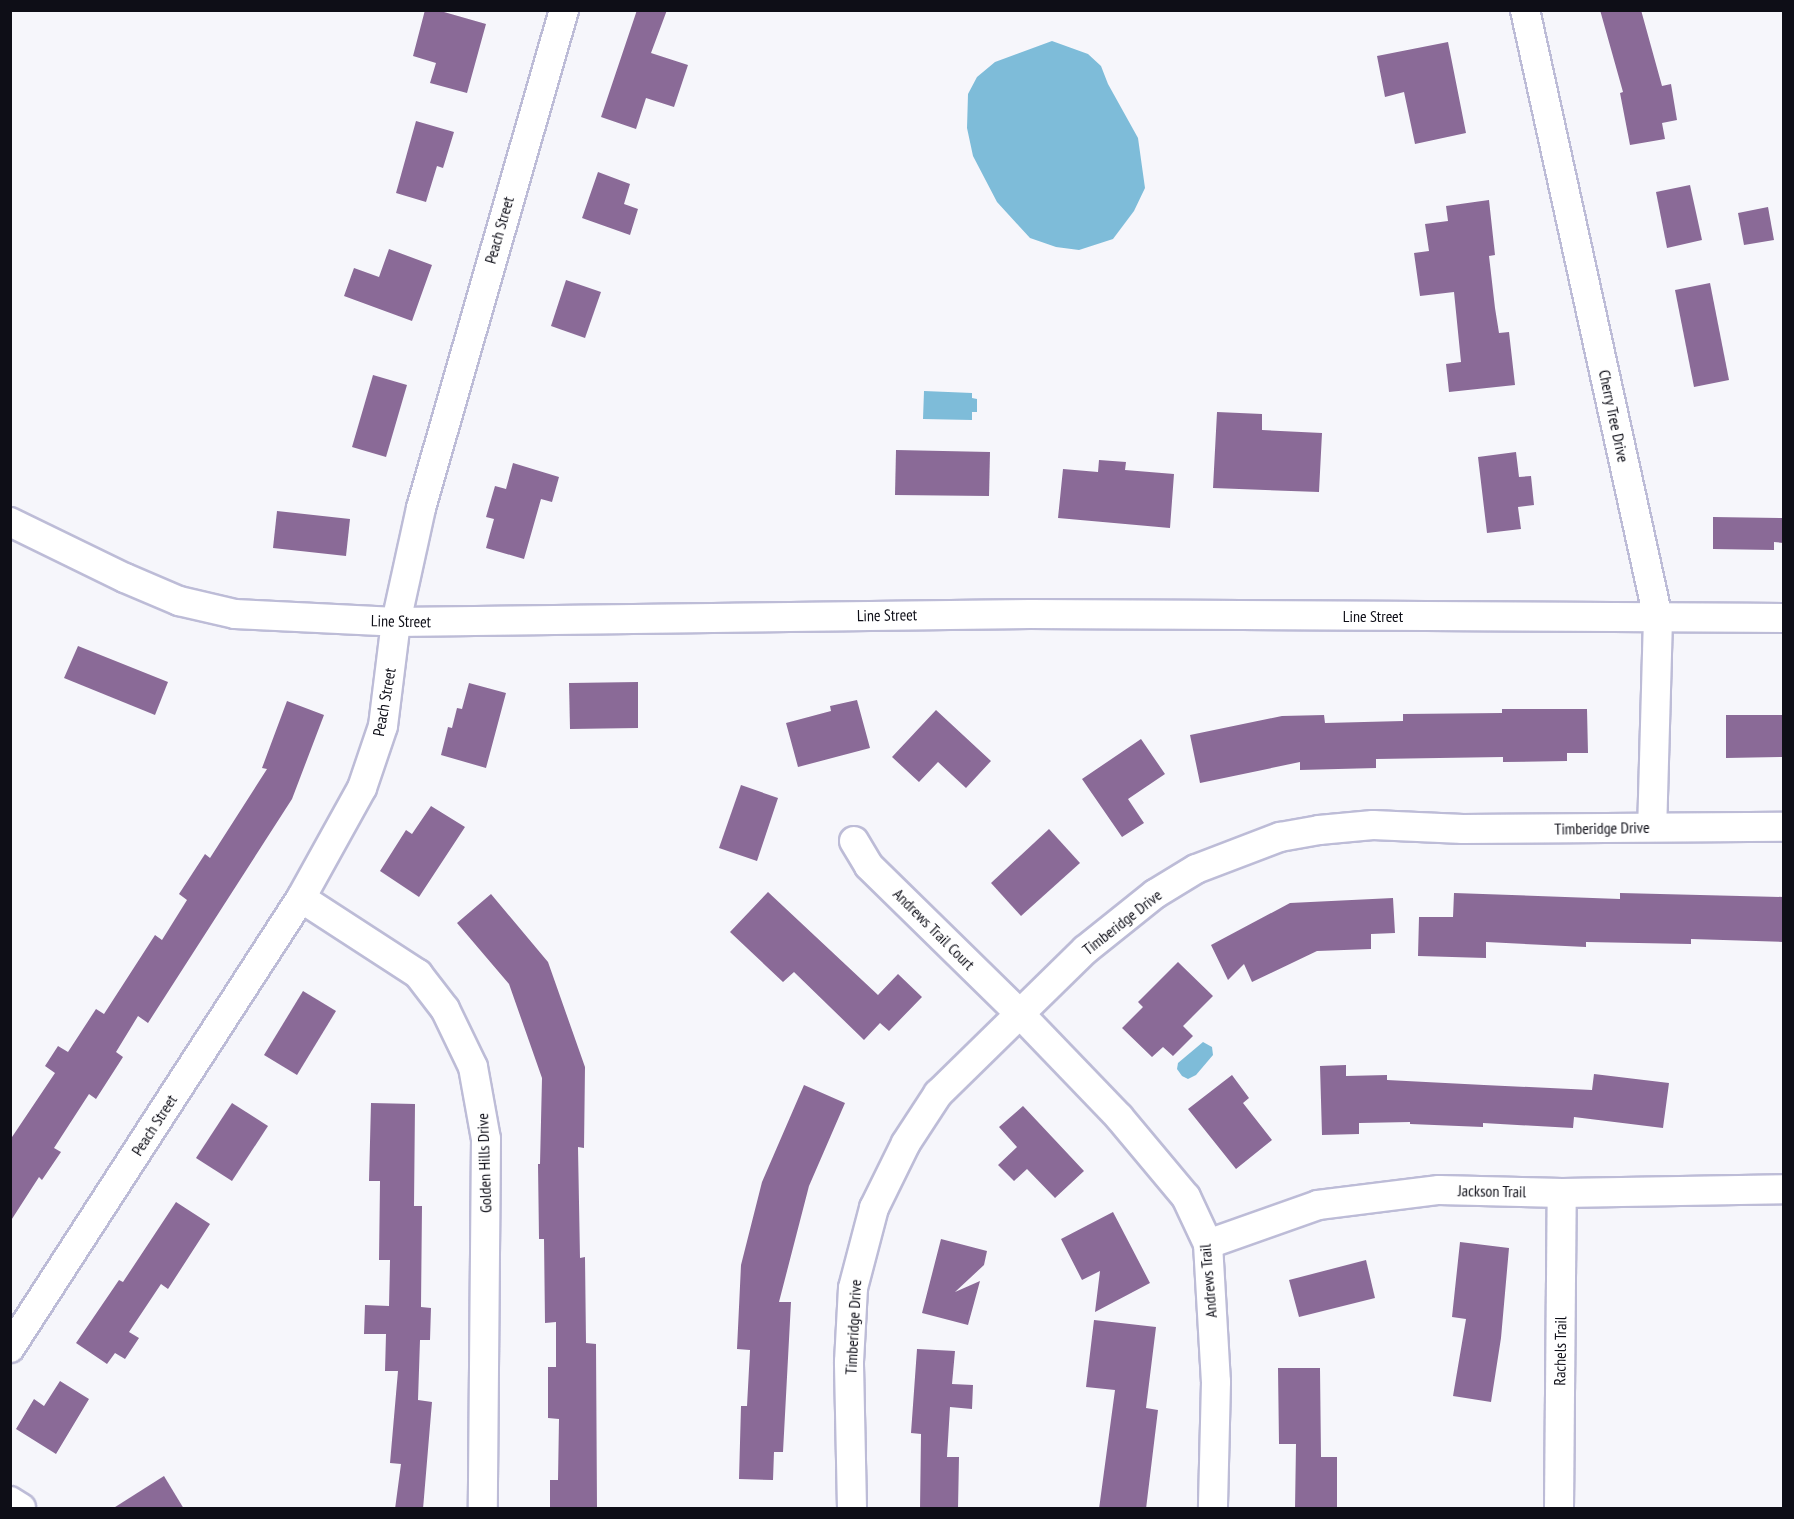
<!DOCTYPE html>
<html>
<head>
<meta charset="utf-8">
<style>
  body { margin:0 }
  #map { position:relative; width:1794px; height:1519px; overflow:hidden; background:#f6f6fb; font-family:"PT Sans Narrow",sans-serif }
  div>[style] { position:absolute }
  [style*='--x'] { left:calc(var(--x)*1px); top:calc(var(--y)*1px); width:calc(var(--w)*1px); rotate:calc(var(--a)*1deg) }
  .water>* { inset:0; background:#7ebcd9 }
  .building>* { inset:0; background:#8a6a97 }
  .roads { filter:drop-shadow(2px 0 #bdbcd7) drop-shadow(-2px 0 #bdbcd7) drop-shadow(0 2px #bdbcd7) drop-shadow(0 -2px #bdbcd7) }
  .street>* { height:28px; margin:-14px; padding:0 14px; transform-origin:14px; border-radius:14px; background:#fff }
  span { translate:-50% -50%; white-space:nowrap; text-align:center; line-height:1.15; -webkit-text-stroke:6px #fff; paint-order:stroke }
  .street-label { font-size:16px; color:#0e0e17 }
  .frame { position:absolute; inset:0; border:12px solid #0e0e17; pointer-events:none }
</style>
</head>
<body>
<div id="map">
  <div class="water">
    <i style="clip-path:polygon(1052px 41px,1088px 54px,1101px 66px,1108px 84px,1138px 138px,1145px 188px,1134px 211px,1113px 239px,1079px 250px,1056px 247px,1030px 238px,997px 202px,973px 156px,967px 128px,968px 94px,977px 77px,995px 62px)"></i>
    <i style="clip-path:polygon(924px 391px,972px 393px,972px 398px,977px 399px,977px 412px,972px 412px,972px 420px,923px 419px)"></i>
    <i style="clip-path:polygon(1203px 1042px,1212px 1047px,1213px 1055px,1196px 1075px,1188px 1079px,1182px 1076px,1177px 1069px,1178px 1063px)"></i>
  </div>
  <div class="building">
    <i style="clip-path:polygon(425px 10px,437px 10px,486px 24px,467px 93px,430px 83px,436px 63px,413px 56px)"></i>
    <i style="clip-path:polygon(637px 10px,667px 10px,651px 53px,688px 65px,674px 107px,646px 98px,636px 129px,601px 117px)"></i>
    <i style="clip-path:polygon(1600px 10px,1641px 10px,1662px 86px,1671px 84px,1677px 120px,1662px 123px,1665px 139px,1630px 145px,1620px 93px,1623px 92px)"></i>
    <i style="clip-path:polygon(1448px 42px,1466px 133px,1415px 144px,1404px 92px,1385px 97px,1377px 56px)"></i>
    <i style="clip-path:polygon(416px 121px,454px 132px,443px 168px,437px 166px,426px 202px,396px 193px)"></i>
    <i style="clip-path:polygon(598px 172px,630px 184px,624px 204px,638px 209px,630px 235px,582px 218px)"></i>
    <i style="clip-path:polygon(1690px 185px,1702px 240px,1667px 248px,1656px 192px)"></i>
    <i style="clip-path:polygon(1489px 200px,1495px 255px,1489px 256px,1495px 308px,1499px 333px,1509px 332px,1515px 385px,1449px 392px,1446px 364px,1461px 362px,1454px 292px,1420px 296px,1414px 253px,1429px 251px,1425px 224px,1448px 221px,1446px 206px)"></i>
    <i style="clip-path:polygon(1768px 207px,1774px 240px,1744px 245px,1738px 213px)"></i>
    <i style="clip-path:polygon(389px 249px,432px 265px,412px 321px,344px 296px,354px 268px,379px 277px)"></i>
    <i style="clip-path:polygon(566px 280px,601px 292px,585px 338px,551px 326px)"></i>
    <i style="clip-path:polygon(1710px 283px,1729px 380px,1694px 387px,1675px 290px)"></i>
    <i style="clip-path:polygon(373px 375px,407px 385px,386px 457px,352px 447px)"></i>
    <i style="clip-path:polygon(1217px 412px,1262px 414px,1262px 430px,1322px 433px,1319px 492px,1213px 488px)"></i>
    <i style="clip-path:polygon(896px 450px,990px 452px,989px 496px,895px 495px)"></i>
    <i style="clip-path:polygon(1516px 452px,1519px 477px,1531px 476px,1534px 505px,1518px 507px,1521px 529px,1487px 533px,1478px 457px)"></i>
    <i style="clip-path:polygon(1099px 460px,1126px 462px,1125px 470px,1174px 474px,1170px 528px,1058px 518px,1063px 469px,1098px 472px)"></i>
    <i style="clip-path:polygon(513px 463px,559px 477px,552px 502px,541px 499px,524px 559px,486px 548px,494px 519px,486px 517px,495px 486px,506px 489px)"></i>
    <i style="clip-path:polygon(277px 511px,350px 519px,346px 556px,273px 548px)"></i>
    <i style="clip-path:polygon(1713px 517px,1784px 518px,1784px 543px,1774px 542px,1774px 550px,1713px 549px)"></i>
    <i style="clip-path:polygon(78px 646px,168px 682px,155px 715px,64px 678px)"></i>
    <i style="clip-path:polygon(638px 682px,638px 728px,570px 729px,569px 683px)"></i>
    <i style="clip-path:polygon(469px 683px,506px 693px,486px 768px,441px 755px,448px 727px,452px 728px,457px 708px,462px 709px)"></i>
    <i style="clip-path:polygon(857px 700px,870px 748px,798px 767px,786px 723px,831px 711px,830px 706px)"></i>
    <i style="clip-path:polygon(287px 701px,324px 715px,292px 799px,148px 1023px,138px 1016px,116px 1052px,123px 1057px,96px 1099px,89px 1094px,54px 1148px,61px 1152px,42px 1180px,39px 1177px,10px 1222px,10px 1140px,55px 1073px,45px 1066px,58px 1046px,68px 1052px,96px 1009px,104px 1014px,155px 935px,162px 940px,187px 900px,179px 894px,205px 854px,210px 858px,267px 769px,262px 768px)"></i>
    <i style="clip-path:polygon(1502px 709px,1587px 709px,1588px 753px,1567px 753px,1567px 761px,1503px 762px,1503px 757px,1376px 759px,1376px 768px,1300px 770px,1300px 762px,1200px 783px,1190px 735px,1282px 716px,1324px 715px,1325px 723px,1403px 721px,1403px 714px,1502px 713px)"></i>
    <i style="clip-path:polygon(936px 710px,991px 761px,966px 788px,938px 762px,919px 782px,892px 757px)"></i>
    <i style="clip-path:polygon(1726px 715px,1784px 715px,1784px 757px,1726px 758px)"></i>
    <i style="clip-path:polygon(1141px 739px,1165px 774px,1128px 799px,1144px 823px,1122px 837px,1082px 779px)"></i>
    <i style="clip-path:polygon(741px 785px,778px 798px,757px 861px,719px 848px)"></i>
    <i style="clip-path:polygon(431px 806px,465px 827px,419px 897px,380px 871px,406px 830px,412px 834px)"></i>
    <i style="clip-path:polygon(1049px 829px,1080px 863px,1021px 916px,991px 883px)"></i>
    <i style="clip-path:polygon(768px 892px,878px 995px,898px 974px,922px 997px,889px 1031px,880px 1023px,864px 1040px,794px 972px,783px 982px,730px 932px)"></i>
    <i style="clip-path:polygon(1454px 893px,1620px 899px,1620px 893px,1784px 897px,1784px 942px,1691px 939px,1691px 944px,1586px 942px,1586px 947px,1486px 942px,1486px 958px,1418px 956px,1419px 917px,1453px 917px)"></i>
    <i style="clip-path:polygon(491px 894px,548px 962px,585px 1067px,584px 1148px,578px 1147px,580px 1258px,585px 1257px,586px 1343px,596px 1344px,597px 1509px,550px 1509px,550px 1480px,558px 1480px,559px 1419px,548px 1418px,548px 1367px,556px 1367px,556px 1322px,545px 1323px,544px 1239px,539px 1239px,538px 1164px,540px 1164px,542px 1078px,509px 984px,457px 923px)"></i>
    <i style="clip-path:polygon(1393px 898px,1395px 933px,1371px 934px,1371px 949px,1317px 951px,1252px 982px,1244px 964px,1228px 980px,1211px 945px,1290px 903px)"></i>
    <i style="clip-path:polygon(1178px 962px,1213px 996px,1183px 1026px,1193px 1036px,1173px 1056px,1163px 1047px,1152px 1057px,1122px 1028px,1143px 1007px,1138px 1002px)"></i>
    <i style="clip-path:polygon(303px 991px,336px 1011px,297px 1075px,264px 1055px)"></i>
    <i style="clip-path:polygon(1346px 1065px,1346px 1076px,1387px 1075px,1387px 1080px,1484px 1085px,1592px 1090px,1594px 1074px,1669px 1083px,1663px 1128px,1574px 1117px,1573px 1128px,1483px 1123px,1483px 1127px,1410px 1124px,1410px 1122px,1359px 1123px,1359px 1134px,1322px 1135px,1320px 1066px)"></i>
    <i style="clip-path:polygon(1232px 1075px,1249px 1098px,1243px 1103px,1272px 1140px,1236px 1169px,1188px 1109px)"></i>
    <i style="clip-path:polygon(804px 1085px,845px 1103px,809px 1186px,779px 1302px,791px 1302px,783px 1452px,774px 1452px,773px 1480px,739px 1479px,741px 1406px,747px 1406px,750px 1350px,737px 1349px,741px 1265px,762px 1182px)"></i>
    <i style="clip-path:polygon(232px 1103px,268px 1126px,232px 1181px,196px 1158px)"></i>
    <i style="clip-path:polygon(371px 1103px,415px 1104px,414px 1206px,422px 1206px,421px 1307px,431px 1308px,430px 1340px,420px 1340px,418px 1400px,432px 1402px,423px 1509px,395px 1509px,401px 1464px,390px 1463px,398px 1371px,385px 1371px,386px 1334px,364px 1334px,365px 1305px,389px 1306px,390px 1260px,379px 1260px,380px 1181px,369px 1181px)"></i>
    <i style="clip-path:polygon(1023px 1106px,1084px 1171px,1055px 1198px,1027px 1169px,1014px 1181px,998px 1165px,1017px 1147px,999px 1127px)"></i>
    <i style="clip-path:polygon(176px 1202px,210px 1224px,168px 1289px,161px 1284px,129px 1332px,139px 1338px,125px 1359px,115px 1353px,107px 1364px,76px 1343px,119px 1280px,123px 1282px)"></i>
    <i style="clip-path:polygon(1113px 1212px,1150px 1283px,1095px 1312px,1100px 1271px,1082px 1280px,1061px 1239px)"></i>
    <i style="clip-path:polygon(941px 1239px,987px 1251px,984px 1265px,955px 1292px,980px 1281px,968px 1325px,922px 1313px)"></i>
    <i style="clip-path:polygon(1460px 1242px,1509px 1248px,1501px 1338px,1491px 1402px,1453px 1396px,1466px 1319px,1452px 1317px)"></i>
    <i style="clip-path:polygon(1366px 1260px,1375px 1298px,1299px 1317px,1289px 1280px)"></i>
    <i style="clip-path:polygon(1094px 1320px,1156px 1327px,1146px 1408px,1158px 1410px,1146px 1509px,1099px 1509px,1115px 1390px,1086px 1387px)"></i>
    <i style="clip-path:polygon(917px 1349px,955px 1351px,952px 1384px,973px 1385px,972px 1409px,950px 1407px,947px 1457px,959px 1457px,958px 1509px,920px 1509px,921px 1434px,911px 1433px)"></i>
    <i style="clip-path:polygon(1278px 1368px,1320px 1368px,1321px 1457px,1337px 1457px,1337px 1509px,1295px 1509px,1296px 1444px,1279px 1444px)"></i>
    <i style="clip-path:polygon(60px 1381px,89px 1399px,56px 1454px,16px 1429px,34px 1399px,44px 1406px)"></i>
    <i style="clip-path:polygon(164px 1476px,184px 1509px,112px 1509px)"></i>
  </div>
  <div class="roads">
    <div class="street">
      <i style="--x:1525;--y:10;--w:622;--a:77.66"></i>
      <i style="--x:1658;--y:618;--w:209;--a:91.6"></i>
      <i style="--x:10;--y:522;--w:128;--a:26"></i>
      <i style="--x:125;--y:578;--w:59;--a:23.1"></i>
      <i style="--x:179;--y:601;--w:57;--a:13.1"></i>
      <i style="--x:235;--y:614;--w:161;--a:2.8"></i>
      <i style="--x:396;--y:622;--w:634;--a:-0.72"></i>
      <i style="--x:1030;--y:614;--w:754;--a:0.3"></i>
      <i style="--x:854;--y:841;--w:29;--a:59"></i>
      <i style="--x:869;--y:866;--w:210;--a:44.4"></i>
      <i style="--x:1019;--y:1013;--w:144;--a:46.1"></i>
      <i style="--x:1119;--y:1117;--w:104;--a:50.1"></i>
      <i style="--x:1186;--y:1197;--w:52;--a:64.9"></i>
      <i style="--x:1208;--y:1244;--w:138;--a:86.7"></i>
      <i style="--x:1216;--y:1382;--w:126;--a:91.4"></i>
      <i style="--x:301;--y:898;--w:140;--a:33"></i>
      <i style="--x:418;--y:974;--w:44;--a:52.4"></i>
      <i style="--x:445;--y:1009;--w:64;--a:64.2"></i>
      <i style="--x:473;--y:1067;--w:73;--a:79.8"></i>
      <i style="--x:486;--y:1139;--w:369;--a:90.5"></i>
      <i style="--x:1208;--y:1244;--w:117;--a:-19.5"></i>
      <i style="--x:1318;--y:1205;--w:122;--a:-7.1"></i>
      <i style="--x:1439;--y:1190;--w:123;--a:1.4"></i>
      <i style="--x:1562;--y:1193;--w:222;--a:-1"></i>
      <i style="--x:10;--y:1348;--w:536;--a:-57.11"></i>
      <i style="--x:301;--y:898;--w:126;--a:-61"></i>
      <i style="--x:362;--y:788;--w:65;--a:-71.3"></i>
      <i style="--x:383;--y:726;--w:105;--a:-82.9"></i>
      <i style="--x:396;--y:622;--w:117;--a:-77.6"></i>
      <i style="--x:421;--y:508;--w:518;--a:-73.98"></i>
      <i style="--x:10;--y:1501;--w:13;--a:32"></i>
      <i style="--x:852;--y:1508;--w:146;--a:-91.2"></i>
      <i style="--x:849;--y:1362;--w:74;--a:-86.9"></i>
      <i style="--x:853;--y:1288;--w:83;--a:-75.3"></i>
      <i style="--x:874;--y:1208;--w:72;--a:-63.8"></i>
      <i style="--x:906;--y:1143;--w:59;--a:-56.9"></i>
      <i style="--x:938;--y:1094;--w:206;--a:-44.4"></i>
      <i style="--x:1085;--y:950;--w:90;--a:-38.7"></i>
      <i style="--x:1155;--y:894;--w:48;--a:-31.4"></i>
      <i style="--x:1196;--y:869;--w:90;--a:-20.9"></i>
      <i style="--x:1280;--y:837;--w:40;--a:-10"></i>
      <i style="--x:1319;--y:830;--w:54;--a:-5.3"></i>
      <i style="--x:1373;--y:825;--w:90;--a:2.5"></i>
      <i style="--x:1463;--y:829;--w:321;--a:-0.4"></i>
      <i style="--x:1559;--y:1508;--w:315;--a:-89.5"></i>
    </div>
  </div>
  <div class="street-label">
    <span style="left:499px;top:230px;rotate:-74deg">Peach Street</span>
    <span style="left:1614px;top:416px;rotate:78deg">Cherry Tree Drive</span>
    <span style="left:887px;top:615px;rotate:-1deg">Line Street</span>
    <span style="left:1373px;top:616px">Line Street</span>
    <span style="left:401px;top:621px;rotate:1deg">Line Street</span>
    <span style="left:384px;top:702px;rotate:-80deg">Peach Street</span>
    <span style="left:1602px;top:828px;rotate:-1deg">Timberidge Drive</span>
    <span style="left:1122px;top:922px;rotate:-38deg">Timberidge Drive</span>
    <span style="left:934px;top:929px;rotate:45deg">Andrews Trail Court</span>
    <span style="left:154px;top:1125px;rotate:-57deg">Peach Street</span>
    <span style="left:484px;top:1163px;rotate:-92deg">Golden Hills Drive</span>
    <span style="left:1492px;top:1191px;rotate:1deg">Jackson Trail</span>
    <span style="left:1208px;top:1281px;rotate:-95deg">Andrews Trail</span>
    <span style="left:853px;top:1327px;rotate:-87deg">Timberidge Drive</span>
    <span style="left:1560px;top:1351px;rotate:-89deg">Rachels Trail</span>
  </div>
  <div class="frame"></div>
</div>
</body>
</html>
